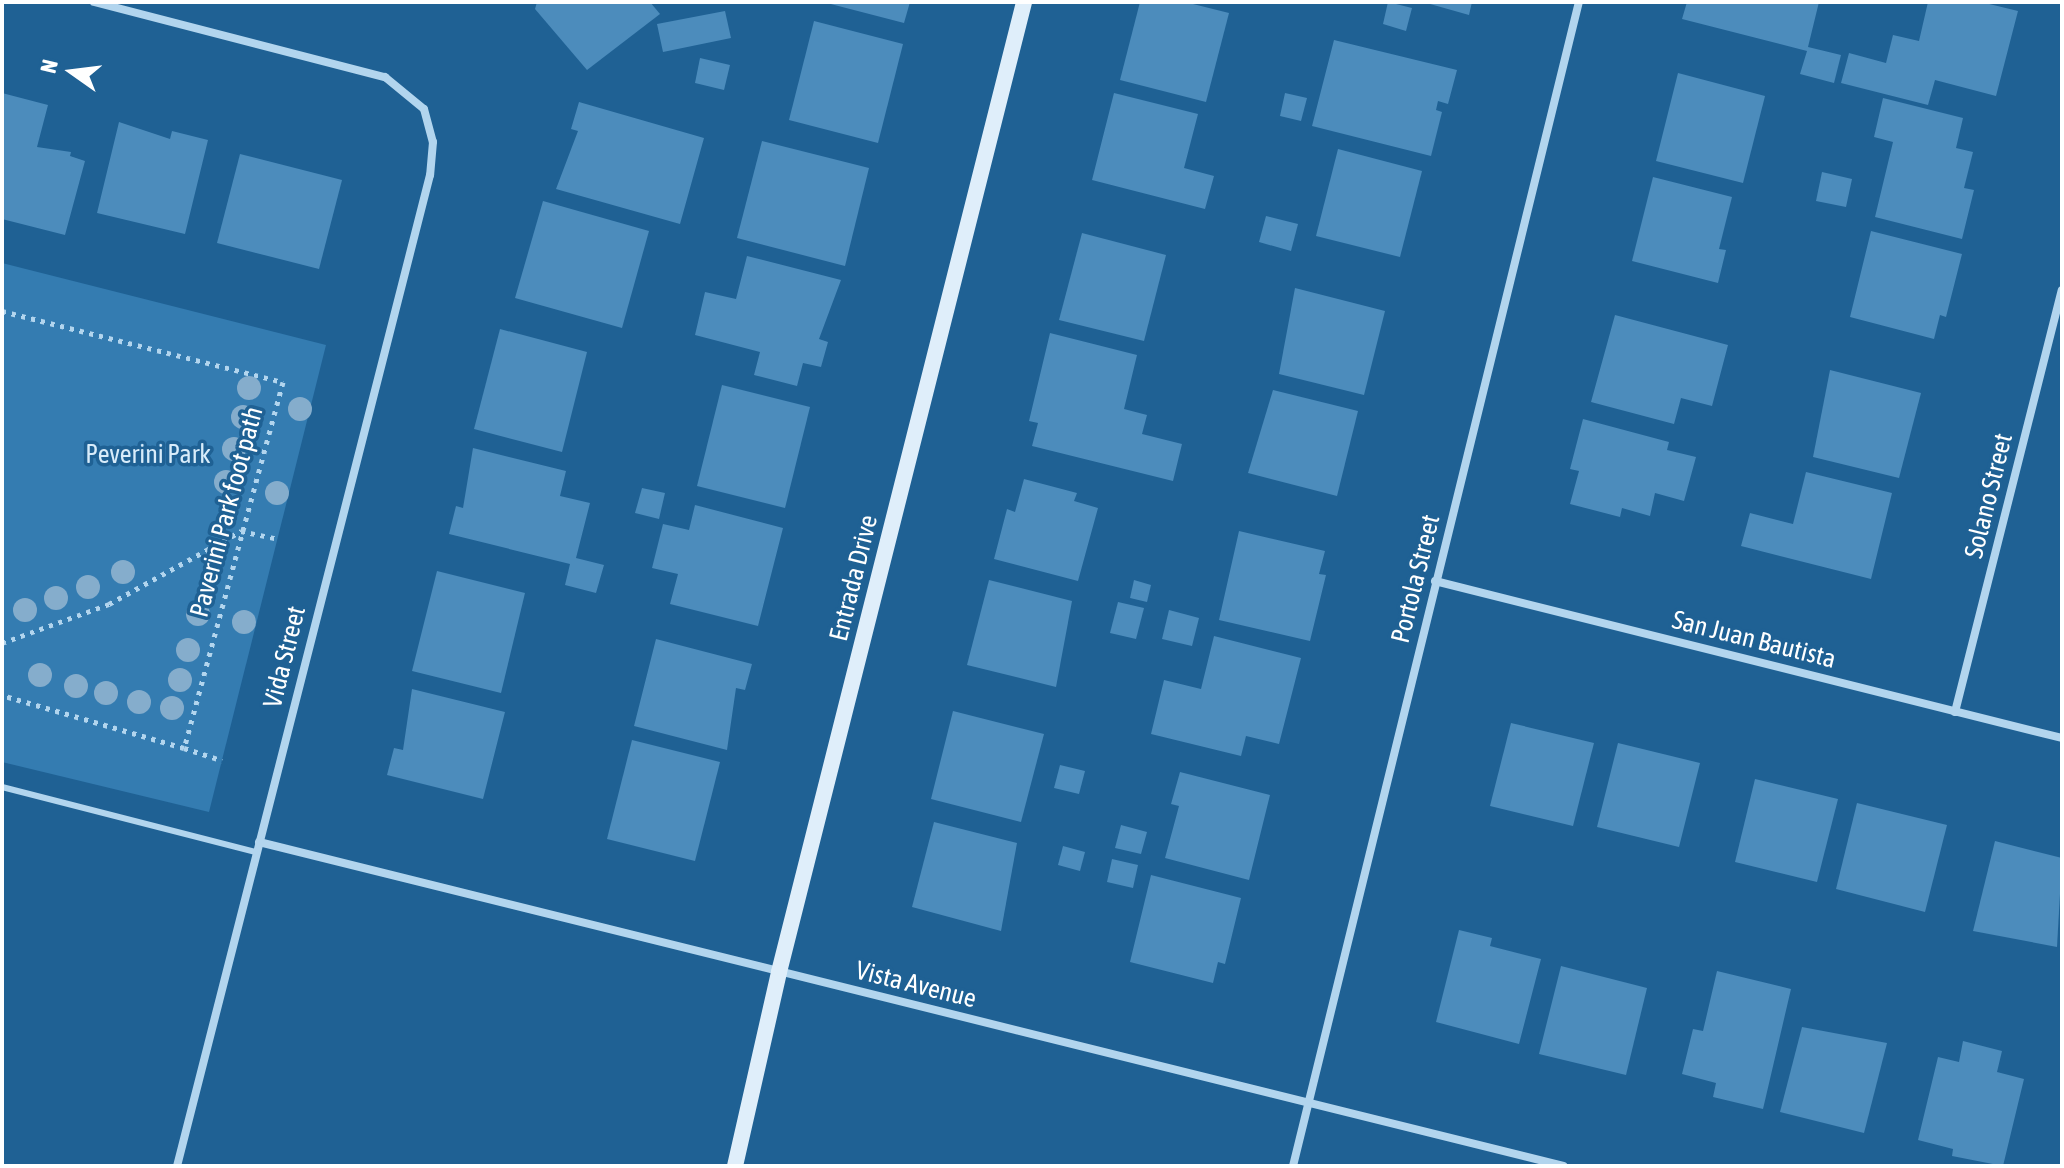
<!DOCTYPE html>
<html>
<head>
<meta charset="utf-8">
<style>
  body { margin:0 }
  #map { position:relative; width:2064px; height:1168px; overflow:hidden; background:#1f6194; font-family:"Asap Condensed",sans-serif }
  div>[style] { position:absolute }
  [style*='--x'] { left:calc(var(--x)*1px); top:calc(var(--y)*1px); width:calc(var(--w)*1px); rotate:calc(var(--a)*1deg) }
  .green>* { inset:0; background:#347cb1 }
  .building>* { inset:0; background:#4c8cbc }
  .path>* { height:5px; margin-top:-2.5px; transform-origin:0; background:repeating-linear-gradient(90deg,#b2d5ee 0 4px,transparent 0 10px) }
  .lane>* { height:6px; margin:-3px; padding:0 3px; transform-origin:3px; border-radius:3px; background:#b2d5ee }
  .street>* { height:8px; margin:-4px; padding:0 4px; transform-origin:4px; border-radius:4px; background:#b2d5ee }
  .secondary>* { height:16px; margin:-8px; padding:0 8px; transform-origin:8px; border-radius:8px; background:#dfeefa }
  .trees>* { width:24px; height:24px; margin:-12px; border-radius:50%; background:#85adcc }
  span { translate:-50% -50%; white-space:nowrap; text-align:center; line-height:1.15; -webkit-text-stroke:7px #1f6194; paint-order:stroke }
  .park-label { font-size:26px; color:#d8ecfa }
  .street-label { font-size:26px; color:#fff }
  .frame { position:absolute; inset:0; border:4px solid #fff; pointer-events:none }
  .north { position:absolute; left:32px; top:32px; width:80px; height:80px; -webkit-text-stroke:6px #1f6194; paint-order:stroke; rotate:284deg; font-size:22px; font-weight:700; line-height:32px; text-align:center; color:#fff }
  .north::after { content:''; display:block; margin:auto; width:28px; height:36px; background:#fff; clip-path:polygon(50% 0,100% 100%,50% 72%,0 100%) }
</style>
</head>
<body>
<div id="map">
  <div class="green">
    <i style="clip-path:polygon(2px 263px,326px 345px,209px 812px,2px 762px)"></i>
  </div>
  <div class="building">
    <i style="clip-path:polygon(537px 2px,650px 2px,660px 14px,587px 70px,535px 9px)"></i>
    <i style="clip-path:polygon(823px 2px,910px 2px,904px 23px)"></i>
    <i style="clip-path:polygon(1140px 2px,1185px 2px,1229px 13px,1206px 102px,1120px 80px)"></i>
    <i style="clip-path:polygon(1388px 2px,1412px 8px,1406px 31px,1383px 24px)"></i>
    <i style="clip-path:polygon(1423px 2px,1472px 2px,1469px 15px)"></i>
    <i style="clip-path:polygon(1687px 2px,1819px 2px,1808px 47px,1841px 55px,1834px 83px,1800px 74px,1807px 51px,1682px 19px)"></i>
    <i style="clip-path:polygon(1928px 2px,1981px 2px,2018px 11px,1996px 96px,1935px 80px,1928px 105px,1841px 83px,1849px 53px,1886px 63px,1893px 35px,1919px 41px)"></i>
    <i style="clip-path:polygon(725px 11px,731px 38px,663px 52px,657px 24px)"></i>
    <i style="clip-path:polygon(814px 21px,903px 44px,878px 143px,789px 120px)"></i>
    <i style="clip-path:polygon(1334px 40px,1457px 70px,1448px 104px,1438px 101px,1436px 110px,1442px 112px,1431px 156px,1312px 126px)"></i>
    <i style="clip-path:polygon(700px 58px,730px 65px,724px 90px,695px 83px)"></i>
    <i style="clip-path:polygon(1678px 73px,1765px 96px,1743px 183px,1656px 161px)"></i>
    <i style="clip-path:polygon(2px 93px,48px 105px,37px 147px,71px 152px,70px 156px,85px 161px,65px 235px,2px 219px)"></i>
    <i style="clip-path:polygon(1114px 93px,1198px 114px,1184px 168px,1214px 176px,1205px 209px,1092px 180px)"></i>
    <i style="clip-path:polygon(1285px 93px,1307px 98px,1301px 121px,1280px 116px)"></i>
    <i style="clip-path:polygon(1883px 98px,1963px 118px,1956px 148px,1973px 152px,1964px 188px,1974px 190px,1962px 239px,1875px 217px,1893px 142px,1874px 137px)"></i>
    <i style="clip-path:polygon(579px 102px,704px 138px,680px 224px,556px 189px,578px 131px,571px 129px)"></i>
    <i style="clip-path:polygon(119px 122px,170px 139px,172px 131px,208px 140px,185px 234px,97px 213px)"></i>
    <i style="clip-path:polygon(762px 141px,869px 168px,845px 266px,737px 238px)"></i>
    <i style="clip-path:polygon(1338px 149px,1422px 171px,1400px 257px,1316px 236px)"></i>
    <i style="clip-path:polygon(240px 154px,342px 180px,319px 269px,217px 243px)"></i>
    <i style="clip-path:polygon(1822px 172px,1852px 179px,1846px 207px,1816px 201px)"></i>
    <i style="clip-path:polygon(1653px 177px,1732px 197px,1719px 249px,1726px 250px,1718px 283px,1632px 261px)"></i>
    <i style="clip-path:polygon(543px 201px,649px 231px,622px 328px,515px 298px)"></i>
    <i style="clip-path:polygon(1266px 216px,1298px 224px,1291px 251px,1259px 242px)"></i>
    <i style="clip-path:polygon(1871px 231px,1962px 254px,1946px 317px,1940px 315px,1934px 339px,1850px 317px)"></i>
    <i style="clip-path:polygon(1082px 233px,1166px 255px,1144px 341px,1059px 320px)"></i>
    <i style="clip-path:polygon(747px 256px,841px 280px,819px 339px,828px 342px,821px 367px,803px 363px,797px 386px,754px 375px,760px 352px,695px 335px,705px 292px,736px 299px)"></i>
    <i style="clip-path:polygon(1295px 288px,1385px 311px,1364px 395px,1279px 374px)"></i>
    <i style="clip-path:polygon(1615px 315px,1728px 345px,1712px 406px,1681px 398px,1674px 424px,1591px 402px)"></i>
    <i style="clip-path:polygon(500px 329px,587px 352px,562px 452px,474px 429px)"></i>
    <i style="clip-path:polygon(1050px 333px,1137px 355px,1124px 409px,1147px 415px,1142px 434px,1182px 444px,1173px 481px,1032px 446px,1038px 423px,1029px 421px)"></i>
    <i style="clip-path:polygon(1830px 370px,1921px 393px,1899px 478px,1813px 457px)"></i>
    <i style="clip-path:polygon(722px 385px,810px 407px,785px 508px,697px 486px)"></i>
    <i style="clip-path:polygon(1273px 390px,1358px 411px,1337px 496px,1248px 473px)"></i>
    <i style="clip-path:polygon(1583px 419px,1669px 442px,1667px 450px,1696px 457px,1684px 501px,1655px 493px,1650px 516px,1622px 508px,1620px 517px,1570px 504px,1579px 471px,1570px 469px)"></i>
    <i style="clip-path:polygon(473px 448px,566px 471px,560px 496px,590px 503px,576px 558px,604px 565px,596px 593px,565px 585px,570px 564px,449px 534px,456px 506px,463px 508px)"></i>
    <i style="clip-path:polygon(1806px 472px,1892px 493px,1871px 579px,1741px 546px,1750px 513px,1793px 524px)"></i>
    <i style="clip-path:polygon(1024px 479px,1077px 493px,1074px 501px,1098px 508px,1078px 581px,994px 559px,1007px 509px,1015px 512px)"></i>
    <i style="clip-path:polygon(642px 488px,665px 493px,659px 519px,635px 513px)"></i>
    <i style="clip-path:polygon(695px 505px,783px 528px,758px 626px,670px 604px,678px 574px,652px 568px,663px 524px,689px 530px)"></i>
    <i style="clip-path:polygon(1239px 531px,1325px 551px,1319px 574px,1326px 575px,1310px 641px,1219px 620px)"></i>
    <i style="clip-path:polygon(437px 571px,525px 593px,501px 693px,412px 671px)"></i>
    <i style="clip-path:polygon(989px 580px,1072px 601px,1056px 687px,967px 665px)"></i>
    <i style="clip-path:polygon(1134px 580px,1151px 585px,1147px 602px,1130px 598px)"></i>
    <i style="clip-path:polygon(1118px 602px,1144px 608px,1136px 639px,1110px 633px)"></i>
    <i style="clip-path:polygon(1169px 610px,1199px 618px,1192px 646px,1162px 639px)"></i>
    <i style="clip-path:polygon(1214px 636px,1301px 658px,1279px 744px,1246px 736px,1241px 756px,1151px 734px,1164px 680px,1201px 689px)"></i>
    <i style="clip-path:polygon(656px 639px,752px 664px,745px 690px,736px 688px,727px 750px,634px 726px)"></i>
    <i style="clip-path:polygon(412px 689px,505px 712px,483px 799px,387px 775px,394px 748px,403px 750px)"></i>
    <i style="clip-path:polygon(953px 711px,1044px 734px,1021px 822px,931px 799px)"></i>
    <i style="clip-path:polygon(1511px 723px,1594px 743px,1573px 826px,1490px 806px)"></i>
    <i style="clip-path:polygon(632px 740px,720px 762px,695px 861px,607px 839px)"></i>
    <i style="clip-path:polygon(1618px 743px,1700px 763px,1679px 847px,1597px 827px)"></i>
    <i style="clip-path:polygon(1060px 765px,1085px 771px,1079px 794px,1054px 788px)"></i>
    <i style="clip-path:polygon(1180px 772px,1270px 795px,1249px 880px,1165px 858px,1179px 806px,1171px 804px)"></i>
    <i style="clip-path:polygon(1755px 779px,1838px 799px,1817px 882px,1735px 862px)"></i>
    <i style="clip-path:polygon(1857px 803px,1947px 825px,1925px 912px,1836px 889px)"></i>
    <i style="clip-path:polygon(934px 822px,1017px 843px,1001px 931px,912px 907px)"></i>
    <i style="clip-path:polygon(1121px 825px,1147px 832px,1141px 854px,1115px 848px)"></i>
    <i style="clip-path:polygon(1995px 841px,2062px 858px,2057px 947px,1973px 931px)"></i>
    <i style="clip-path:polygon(1063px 846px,1085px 852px,1080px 871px,1058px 865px)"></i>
    <i style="clip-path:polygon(1112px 859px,1138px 865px,1133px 888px,1107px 882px)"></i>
    <i style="clip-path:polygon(1151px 875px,1241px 898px,1225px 964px,1218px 962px,1213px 983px,1130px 962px)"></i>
    <i style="clip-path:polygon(1459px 930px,1492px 938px,1490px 946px,1541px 959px,1519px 1044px,1436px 1022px)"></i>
    <i style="clip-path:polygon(1561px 966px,1647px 988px,1626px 1075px,1539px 1054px)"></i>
    <i style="clip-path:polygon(1717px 971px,1791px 989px,1763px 1109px,1713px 1097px,1716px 1083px,1682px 1074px,1693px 1029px,1703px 1031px)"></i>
    <i style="clip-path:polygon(1802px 1027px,1887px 1043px,1864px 1133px,1780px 1112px)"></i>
    <i style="clip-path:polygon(1963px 1041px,2002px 1051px,1997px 1072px,2024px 1079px,2003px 1166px,1952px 1156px,1953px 1149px,1918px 1140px,1938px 1057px,1959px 1062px)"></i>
  </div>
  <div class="path">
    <i style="--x:2;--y:311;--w:290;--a:14.2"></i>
    <i style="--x:283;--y:382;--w:379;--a:105.1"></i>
    <i style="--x:184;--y:748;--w:190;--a:-163.8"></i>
    <i style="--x:2;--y:643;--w:114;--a:-20"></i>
    <i style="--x:109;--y:604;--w:151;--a:-28.9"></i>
    <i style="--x:241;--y:531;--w:38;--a:12"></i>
    <i style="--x:184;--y:748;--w:40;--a:18"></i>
  </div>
  <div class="lane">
    <i style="--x:2;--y:787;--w:262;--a:14.4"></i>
  </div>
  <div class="street">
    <i style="--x:94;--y:2;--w:301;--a:14.5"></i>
    <i style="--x:385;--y:77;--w:50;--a:39.4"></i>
    <i style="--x:424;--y:109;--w:34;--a:75"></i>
    <i style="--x:433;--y:142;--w:33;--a:95"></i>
    <i style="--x:430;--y:175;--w:1023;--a:104.32"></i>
    <i style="--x:1435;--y:581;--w:646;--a:14.06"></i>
    <i style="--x:1955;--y:712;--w:435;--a:-75.8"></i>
    <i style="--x:259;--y:842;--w:1344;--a:13.95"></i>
    <i style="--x:1293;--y:1166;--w:1199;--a:-76.2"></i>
  </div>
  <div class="secondary">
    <i style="--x:735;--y:1166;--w:199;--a:-77.2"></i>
    <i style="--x:779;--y:972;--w:1000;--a:-75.82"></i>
  </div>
  <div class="trees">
    <i style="left:249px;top:388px"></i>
    <i style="left:300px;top:409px"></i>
    <i style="left:243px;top:417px"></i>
    <i style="left:234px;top:449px"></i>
    <i style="left:226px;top:482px"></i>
    <i style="left:277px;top:493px"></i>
    <i style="left:123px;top:572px"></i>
    <i style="left:88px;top:587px"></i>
    <i style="left:56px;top:598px"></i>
    <i style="left:25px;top:610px"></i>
    <i style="left:198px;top:614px"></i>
    <i style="left:244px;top:622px"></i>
    <i style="left:188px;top:650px"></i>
    <i style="left:40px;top:675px"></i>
    <i style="left:180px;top:680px"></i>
    <i style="left:76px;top:686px"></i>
    <i style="left:106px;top:693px"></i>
    <i style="left:139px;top:702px"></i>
    <i style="left:172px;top:708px"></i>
  </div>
  <div class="park-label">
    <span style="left:148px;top:455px">Peverini Park</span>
  </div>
  <div class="street-label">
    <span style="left:1989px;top:496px;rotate:-76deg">Solano Street</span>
    <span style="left:227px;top:512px;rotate:-75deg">Paverini Park foot path</span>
    <span style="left:854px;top:578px;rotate:-76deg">Entrada Drive</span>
    <span style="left:1416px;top:579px;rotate:-76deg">Portola Street</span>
    <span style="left:1754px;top:640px;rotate:14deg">San Juan Bautista</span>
    <span style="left:285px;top:657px;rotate:-76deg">Vida Street</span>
    <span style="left:916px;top:985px;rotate:14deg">Vista Avenue</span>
  </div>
  <div class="frame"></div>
  <div class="north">N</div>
</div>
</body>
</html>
